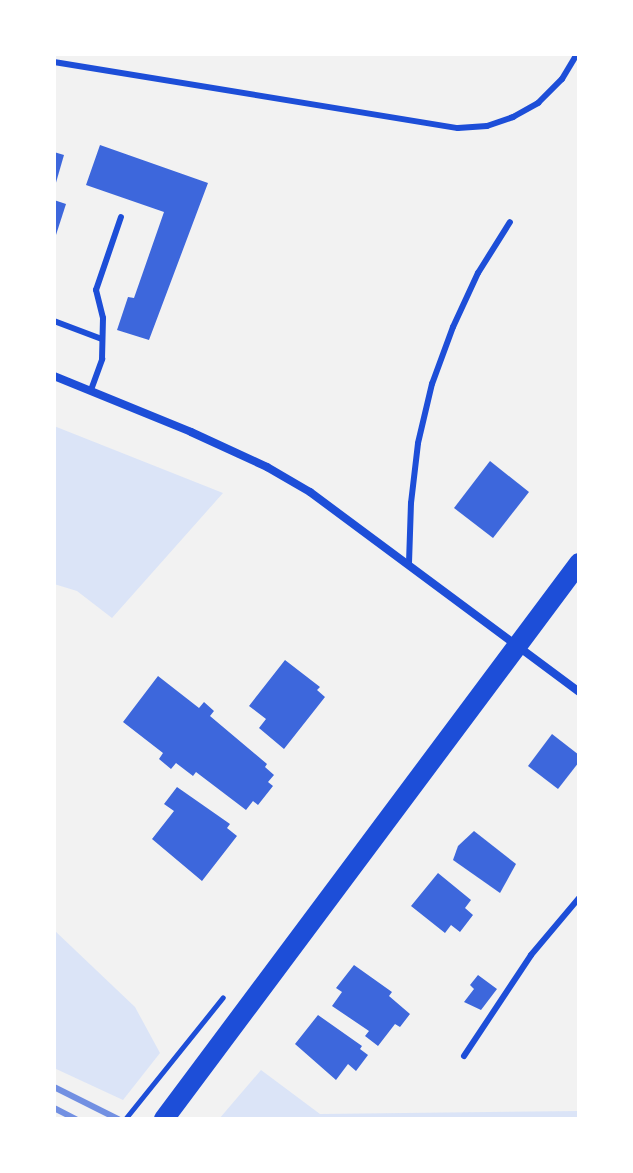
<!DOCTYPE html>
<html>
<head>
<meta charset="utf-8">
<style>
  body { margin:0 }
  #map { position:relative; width:633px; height:1173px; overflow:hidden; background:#f2f2f2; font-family:"Source Serif 4",serif }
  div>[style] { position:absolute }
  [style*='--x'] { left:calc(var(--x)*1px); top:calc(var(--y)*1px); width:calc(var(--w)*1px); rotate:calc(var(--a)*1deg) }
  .green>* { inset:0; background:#dbe4f7 }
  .building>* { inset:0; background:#3d67dc }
  .path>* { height:5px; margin:-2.5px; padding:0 2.5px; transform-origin:2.5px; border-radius:2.5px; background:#1d4ed8 }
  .service>* { height:6px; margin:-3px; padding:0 3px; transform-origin:3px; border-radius:3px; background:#1d4ed8 }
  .minor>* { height:8px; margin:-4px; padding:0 4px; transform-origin:4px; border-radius:4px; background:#1d4ed8 }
  .primary>* { height:20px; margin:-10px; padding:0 10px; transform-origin:10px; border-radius:10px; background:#1d4ed8 }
  .rail>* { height:6px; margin:-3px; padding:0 3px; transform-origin:3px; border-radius:3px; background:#7290e2 }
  span { translate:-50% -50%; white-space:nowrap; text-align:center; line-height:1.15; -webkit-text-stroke:8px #fff; paint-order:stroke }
  .frame { position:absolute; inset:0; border:56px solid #fff; pointer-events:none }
</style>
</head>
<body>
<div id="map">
  <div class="green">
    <i style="clip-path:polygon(54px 426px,223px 493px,112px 618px,77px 591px,54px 584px)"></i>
    <i style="clip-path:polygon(54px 930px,135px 1007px,160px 1053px,123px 1100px,54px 1068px)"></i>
    <i style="clip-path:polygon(261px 1070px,320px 1114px,579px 1111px,579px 1119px,219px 1119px)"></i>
  </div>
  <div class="building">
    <i style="clip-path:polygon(100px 145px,208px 183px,149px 340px,117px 330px,128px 297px,134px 298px,164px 212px,86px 185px)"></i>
    <i style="clip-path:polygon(54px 152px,64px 155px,55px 186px,54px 186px)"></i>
    <i style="clip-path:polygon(54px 200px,66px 204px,55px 238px,54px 238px)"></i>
    <i style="clip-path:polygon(490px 461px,529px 492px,493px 538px,454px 508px)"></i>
    <i style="clip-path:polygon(285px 660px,320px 687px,317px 690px,325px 697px,284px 749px,259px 728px,266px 719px,249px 706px)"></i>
    <i style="clip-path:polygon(158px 676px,199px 708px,204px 702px,214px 711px,210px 716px,267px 764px,265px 767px,274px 775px,268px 782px,273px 786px,258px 805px,253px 801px,246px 810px,196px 772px,193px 776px,176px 763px,171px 769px,159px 759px,163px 753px,123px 722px)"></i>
    <i style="clip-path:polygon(552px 734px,579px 755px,579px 762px,558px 789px,528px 766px)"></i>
    <i style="clip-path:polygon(177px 787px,230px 824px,227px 828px,237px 836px,202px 881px,152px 839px,174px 811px,164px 804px)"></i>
    <i style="clip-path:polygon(474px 831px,516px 864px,500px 893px,453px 860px,458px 846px)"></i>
    <i style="clip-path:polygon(438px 873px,471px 900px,465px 908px,473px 915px,460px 932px,451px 925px,445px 933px,411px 906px)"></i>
    <i style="clip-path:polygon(354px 965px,392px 992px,389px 996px,410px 1014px,400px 1027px,395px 1024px,378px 1046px,365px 1036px,369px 1031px,332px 1006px,342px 992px,336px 988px)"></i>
    <i style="clip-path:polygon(478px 975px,497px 989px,481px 1010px,464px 1002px,474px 989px,470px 985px)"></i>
    <i style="clip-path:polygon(318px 1015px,362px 1046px,360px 1049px,368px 1055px,356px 1071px,348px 1064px,336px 1080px,295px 1044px)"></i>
  </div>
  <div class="path">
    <i style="--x:125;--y:1119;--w:156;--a:-51.2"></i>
  </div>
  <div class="service">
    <i style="--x:54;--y:62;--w:409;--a:9.3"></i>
    <i style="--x:458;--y:128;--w:29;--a:-4"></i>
    <i style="--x:487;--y:126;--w:28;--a:-19"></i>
    <i style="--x:513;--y:117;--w:29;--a:-29"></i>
    <i style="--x:538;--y:103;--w:34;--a:-45"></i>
    <i style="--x:562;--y:79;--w:29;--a:-59"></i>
    <i style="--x:54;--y:321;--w:51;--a:20.6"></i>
    <i style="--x:91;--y:390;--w:33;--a:-70"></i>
    <i style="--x:102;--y:359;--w:41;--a:-88.6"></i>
    <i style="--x:103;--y:318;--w:29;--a:-104"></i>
    <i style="--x:96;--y:290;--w:77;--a:-71.1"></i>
    <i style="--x:409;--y:563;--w:60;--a:-88.1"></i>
    <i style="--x:411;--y:503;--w:60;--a:-83.3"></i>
    <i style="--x:418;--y:443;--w:61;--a:-76.7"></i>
    <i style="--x:432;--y:384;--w:61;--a:-69.8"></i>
    <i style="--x:453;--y:327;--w:60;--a:-65.2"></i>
    <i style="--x:478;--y:273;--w:60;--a:-57.9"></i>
    <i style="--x:464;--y:1056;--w:121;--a:-56.4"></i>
    <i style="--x:531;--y:955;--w:75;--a:-49.9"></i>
  </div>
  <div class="minor">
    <i style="--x:54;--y:376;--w:148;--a:22.2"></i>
    <i style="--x:191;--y:432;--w:84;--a:24.7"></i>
    <i style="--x:267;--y:467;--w:50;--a:30.2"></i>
    <i style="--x:310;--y:492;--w:335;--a:36.6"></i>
  </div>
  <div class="primary">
    <i style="--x:164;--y:1119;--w:694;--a:-53.26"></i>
  </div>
  <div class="rail">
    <i style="--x:54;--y:1087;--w:72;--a:26.6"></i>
    <i style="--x:54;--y:1108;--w:25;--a:27"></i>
  </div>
  <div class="frame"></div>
</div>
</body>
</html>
